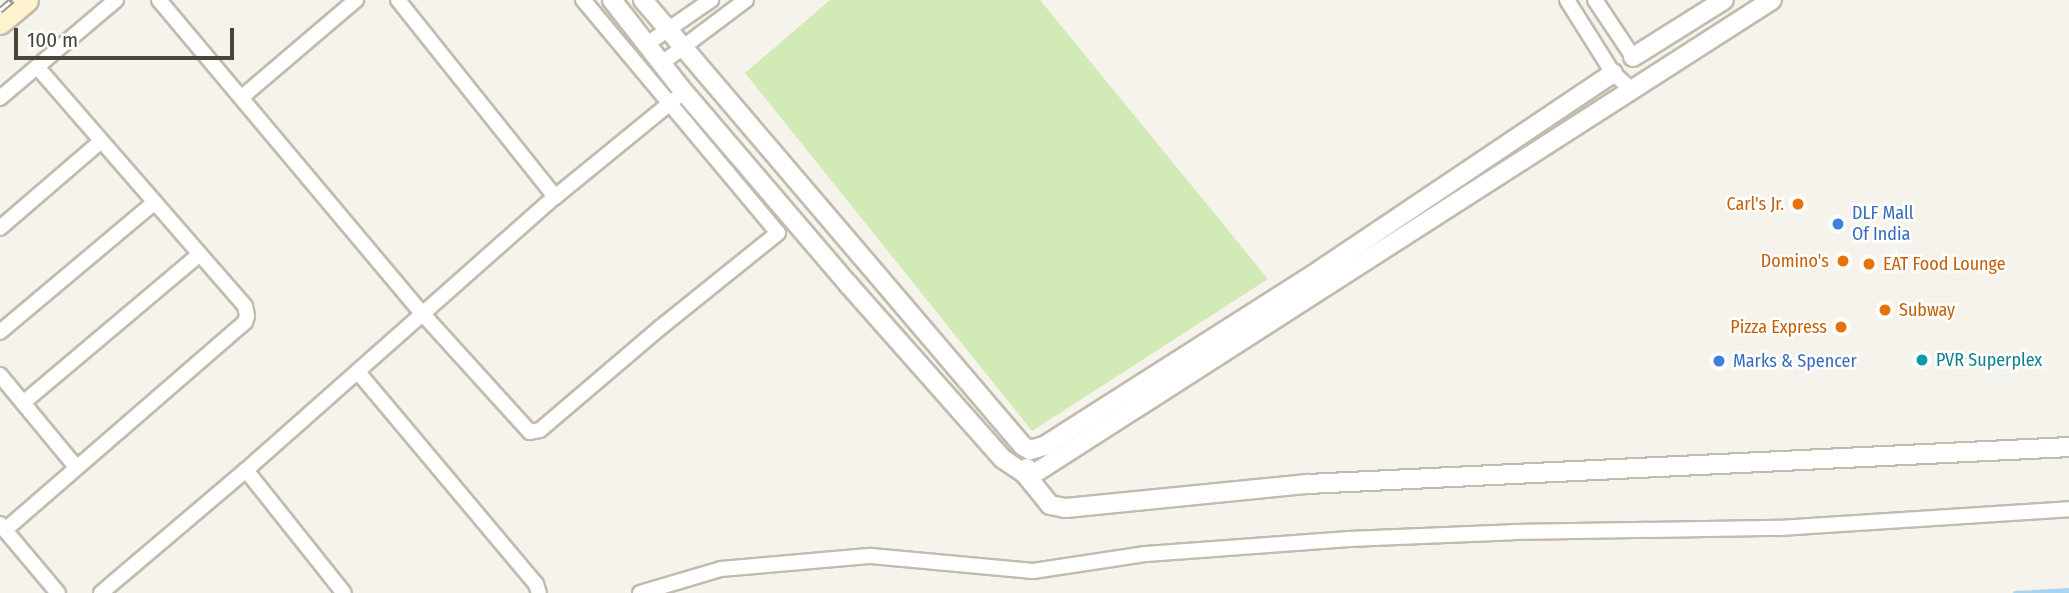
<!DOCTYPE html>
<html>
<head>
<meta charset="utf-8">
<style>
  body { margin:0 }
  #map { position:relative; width:2069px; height:593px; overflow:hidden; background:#f6f3ec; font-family:"Fira Sans Condensed",sans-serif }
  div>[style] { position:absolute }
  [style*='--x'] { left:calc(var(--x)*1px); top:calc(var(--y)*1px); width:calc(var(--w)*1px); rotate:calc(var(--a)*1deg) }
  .green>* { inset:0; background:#d2eab5 }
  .stream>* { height:4.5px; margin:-2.25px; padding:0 2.25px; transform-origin:2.25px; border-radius:2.25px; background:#a9d4f2 }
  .roads { filter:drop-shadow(2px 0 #c2bbae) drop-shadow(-2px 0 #c2bbae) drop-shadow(0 2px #c2bbae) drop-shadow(0 -2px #c2bbae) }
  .minor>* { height:14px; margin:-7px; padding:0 7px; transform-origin:7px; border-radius:7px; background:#fff }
  .tertiary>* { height:18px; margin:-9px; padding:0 9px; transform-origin:9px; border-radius:9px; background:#fff }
  .secondary>* { height:21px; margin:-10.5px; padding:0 10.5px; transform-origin:10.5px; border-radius:10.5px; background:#fff3cd }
  .rail>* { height:7px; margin-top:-3.5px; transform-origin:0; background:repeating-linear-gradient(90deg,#fff 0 13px,#9a9a9a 0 26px); box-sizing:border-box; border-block:2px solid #9a9a9a }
  .dots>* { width:19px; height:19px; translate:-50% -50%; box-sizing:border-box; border:4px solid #fff; border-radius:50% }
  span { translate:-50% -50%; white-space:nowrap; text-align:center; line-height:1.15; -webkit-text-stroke:5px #fff; paint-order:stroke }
  .food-label { font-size:18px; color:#c56008 }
  .right { translate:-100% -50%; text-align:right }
  .left { translate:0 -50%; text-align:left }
  .shop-label { font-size:18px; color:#366cbe }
  .culture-label { font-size:18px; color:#0d838f }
  .scale { position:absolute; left:14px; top:28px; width:220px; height:32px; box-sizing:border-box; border:4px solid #4b4439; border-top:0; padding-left:9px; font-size:21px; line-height:24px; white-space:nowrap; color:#4b4439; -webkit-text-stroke:5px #fff; paint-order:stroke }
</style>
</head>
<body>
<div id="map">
  <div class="green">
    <i style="clip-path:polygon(830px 0,1040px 0,1268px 279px,1032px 431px,745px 73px)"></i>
  </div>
  <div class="stream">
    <i style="--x:2015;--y:593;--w:54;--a:-3.2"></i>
  </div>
  <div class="roads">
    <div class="minor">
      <i style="--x:159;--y:0;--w:407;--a:50"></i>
      <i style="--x:421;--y:312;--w:162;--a:47.8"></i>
      <i style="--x:530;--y:432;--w:10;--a:-11"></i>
      <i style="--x:540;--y:430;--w:159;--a:-40.4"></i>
      <i style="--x:661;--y:327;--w:150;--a:-38.8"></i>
      <i style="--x:778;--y:233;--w:304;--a:-129.9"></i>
      <i style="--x:398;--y:0;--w:252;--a:51.4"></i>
      <i style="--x:1567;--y:0;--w:86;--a:57.8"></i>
      <i style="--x:1613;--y:73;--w:25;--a:42"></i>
      <i style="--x:1595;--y:0;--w:69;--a:56.3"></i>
      <i style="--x:647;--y:44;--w:78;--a:-34.5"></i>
      <i style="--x:662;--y:63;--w:105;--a:-36.9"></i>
      <i style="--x:242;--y:97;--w:150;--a:-40.4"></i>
      <i style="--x:0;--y:98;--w:152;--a:-40.2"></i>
      <i style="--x:0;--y:228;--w:133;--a:-40.7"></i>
      <i style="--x:0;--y:332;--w:202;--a:-40"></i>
      <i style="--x:358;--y:372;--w:277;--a:50"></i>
      <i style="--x:536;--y:584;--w:9;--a:72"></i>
      <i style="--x:0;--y:375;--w:119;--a:50.4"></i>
      <i style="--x:23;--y:403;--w:231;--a:-40.1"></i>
      <i style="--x:246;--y:470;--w:157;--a:51.5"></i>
      <i style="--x:0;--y:524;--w:90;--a:50"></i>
      <i style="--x:5;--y:530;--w:318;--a:-40.9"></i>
      <i style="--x:245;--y:322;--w:6;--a:-72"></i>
      <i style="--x:247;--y:316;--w:10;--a:-101"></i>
      <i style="--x:245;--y:306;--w:317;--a:-131"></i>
      <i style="--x:101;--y:593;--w:190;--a:-40.3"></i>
      <i style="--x:246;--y:470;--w:412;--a:-41.5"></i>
      <i style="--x:555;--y:197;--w:155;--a:-39.2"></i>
      <i style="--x:640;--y:593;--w:84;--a:-16.5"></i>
      <i style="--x:721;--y:569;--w:151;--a:-5"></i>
      <i style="--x:871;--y:556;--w:163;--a:5.3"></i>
      <i style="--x:1033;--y:571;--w:114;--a:-8.6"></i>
      <i style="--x:1146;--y:554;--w:204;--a:-4.2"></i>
      <i style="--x:1349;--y:539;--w:164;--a:-2.4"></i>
      <i style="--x:1513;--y:532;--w:266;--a:-0.9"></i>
      <i style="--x:1779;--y:528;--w:291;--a:-3.7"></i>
    </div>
    <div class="tertiary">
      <i style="--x:612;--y:0;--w:117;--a:52"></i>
      <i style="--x:684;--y:92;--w:253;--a:49.5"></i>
      <i style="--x:848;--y:284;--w:234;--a:48.5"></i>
      <i style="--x:1003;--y:459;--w:27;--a:34"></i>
      <i style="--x:1025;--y:474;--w:7;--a:8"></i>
      <i style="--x:1032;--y:475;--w:879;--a:-32.7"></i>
      <i style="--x:643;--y:0;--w:586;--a:49.57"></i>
      <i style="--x:1023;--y:446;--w:8;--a:30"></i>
      <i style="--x:1030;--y:450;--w:15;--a:-16"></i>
      <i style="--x:1044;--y:446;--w:327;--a:-32.5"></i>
      <i style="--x:1320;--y:270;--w:353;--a:-33.9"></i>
      <i style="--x:1633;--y:57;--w:107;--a:-32.1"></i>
      <i style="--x:1027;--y:468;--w:6;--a:108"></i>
      <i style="--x:1025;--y:474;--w:40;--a:51"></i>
      <i style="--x:1050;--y:505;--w:16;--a:11"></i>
      <i style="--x:1066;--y:508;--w:243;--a:-5.7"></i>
      <i style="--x:1308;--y:484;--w:762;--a:-2.78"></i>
    </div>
    <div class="secondary">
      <i style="--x:0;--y:23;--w:35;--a:-40"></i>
    </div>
  </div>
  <div class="rail">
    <i style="--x:0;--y:10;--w:16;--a:-40"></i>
  </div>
  <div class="dots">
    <i style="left:1798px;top:204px;background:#e8710a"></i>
    <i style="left:1838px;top:224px;background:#3f7fe0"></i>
    <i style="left:1843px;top:261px;background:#e8710a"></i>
    <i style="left:1869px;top:264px;background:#e8710a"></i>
    <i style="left:1885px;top:310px;background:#e8710a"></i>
    <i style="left:1841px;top:327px;background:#e8710a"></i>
    <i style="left:1922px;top:360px;background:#0f9aa8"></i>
    <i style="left:1719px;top:361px;background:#3f7fe0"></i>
  </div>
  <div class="food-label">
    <span class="right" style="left:1784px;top:204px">Carl's Jr.</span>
    <span class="right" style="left:1829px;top:261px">Domino's</span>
    <span class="left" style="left:1883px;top:264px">EAT Food Lounge</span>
    <span class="left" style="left:1899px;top:310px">Subway</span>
    <span class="right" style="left:1827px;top:327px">Pizza Express</span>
  </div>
  <div class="shop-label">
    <span class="left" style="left:1852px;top:224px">DLF Mall<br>Of India</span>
    <span class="left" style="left:1733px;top:361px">Marks &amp; Spencer</span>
  </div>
  <div class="culture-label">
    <span class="left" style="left:1936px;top:360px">PVR Superplex</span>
  </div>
  <div class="scale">100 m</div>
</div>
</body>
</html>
